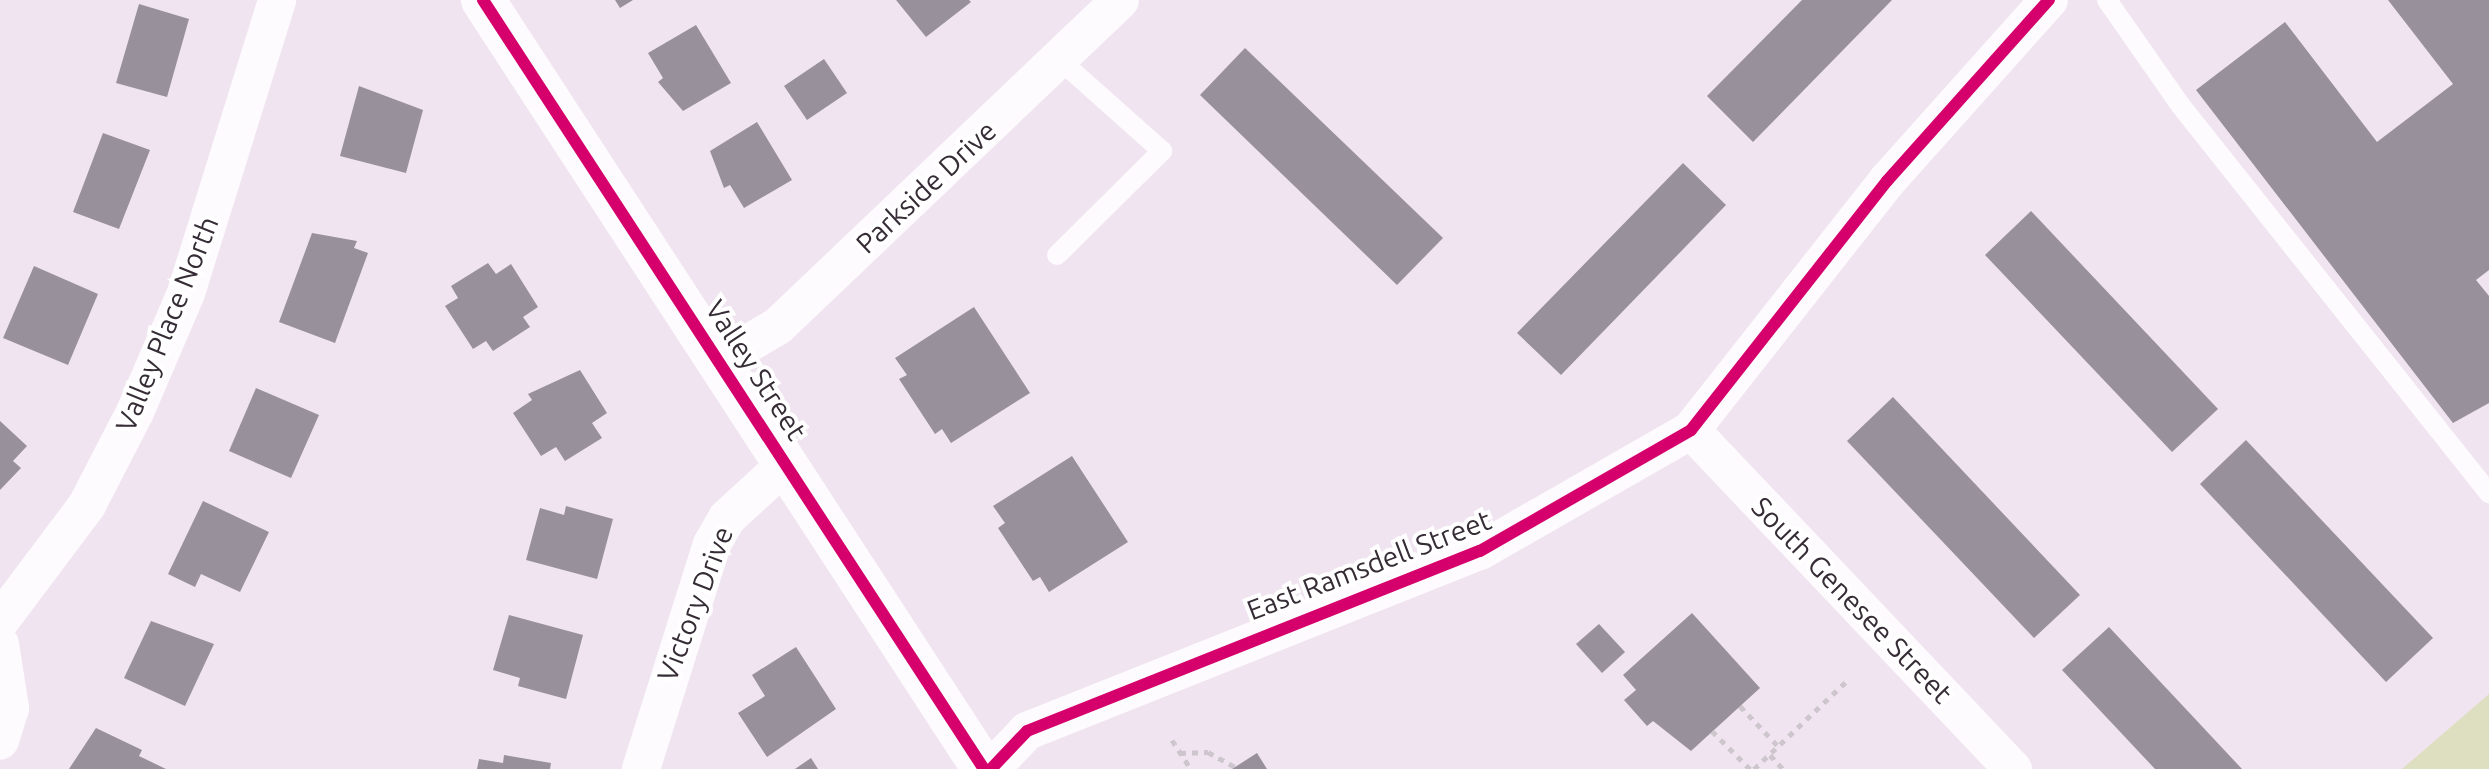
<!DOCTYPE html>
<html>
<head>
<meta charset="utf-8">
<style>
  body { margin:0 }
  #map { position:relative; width:2489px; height:769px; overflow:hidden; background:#f0e4f0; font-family:Ubuntu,sans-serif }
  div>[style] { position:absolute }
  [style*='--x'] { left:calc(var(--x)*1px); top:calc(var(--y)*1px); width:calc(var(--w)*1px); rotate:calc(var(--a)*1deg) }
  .green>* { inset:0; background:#dedfc0 }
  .building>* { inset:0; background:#98909b }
  .path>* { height:5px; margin-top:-2.5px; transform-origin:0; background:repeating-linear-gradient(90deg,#cdc7cd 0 6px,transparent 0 12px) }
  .service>* { height:20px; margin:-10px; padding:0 10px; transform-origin:10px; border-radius:10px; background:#fdfbfd }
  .minor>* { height:38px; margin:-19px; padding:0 19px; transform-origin:19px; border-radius:19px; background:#fdfbfd }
  .tertiary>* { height:44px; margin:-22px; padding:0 22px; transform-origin:22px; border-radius:22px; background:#fdfbfd }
  .cycleway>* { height:12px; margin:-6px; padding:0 6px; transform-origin:6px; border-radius:6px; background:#d6006c }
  span { translate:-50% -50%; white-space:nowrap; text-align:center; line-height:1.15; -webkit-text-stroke:8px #fff; paint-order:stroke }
  .street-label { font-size:28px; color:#352c35 }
</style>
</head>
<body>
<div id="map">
  <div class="green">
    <i style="clip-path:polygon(2489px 694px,2489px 769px,2402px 769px)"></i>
  </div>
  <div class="building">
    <i style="clip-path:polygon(615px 0,633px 0,620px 8px)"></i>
    <i style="clip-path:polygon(896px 0,969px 0,971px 2px,926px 37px)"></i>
    <i style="clip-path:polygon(1802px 0,1892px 0,1753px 142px,1707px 96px)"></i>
    <i style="clip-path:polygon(2388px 0,2489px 0,2489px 270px,2476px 280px,2489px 296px,2489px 403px,2453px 423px,2196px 90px,2285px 22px,2377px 142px,2453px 84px)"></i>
    <i style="clip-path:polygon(139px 4px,189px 19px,167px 97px,116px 83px)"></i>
    <i style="clip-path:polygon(696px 25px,731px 83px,683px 111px,658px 82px,663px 78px,648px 53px)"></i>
    <i style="clip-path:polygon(1245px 48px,1443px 238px,1397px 285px,1200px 95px)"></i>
    <i style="clip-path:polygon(824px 59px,847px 93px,807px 120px,784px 86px)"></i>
    <i style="clip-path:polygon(359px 86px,423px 110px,406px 173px,340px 156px)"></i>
    <i style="clip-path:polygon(757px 122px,792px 180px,744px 208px,730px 185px,724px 188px,710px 151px)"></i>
    <i style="clip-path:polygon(103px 133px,150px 150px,119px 229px,73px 212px)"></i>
    <i style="clip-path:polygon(1683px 163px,1726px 205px,1561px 375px,1517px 333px)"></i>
    <i style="clip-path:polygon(2031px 211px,2218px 409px,2172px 452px,1985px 255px)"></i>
    <i style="clip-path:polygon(312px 233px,357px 241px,354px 248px,368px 253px,335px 343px,279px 322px)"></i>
    <i style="clip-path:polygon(488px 263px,496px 274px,511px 264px,538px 307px,523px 317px,530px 327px,493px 351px,486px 341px,473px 349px,445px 306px,458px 298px,451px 286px)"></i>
    <i style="clip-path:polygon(34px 266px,98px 294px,68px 365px,3px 338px)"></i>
    <i style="clip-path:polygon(974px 307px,1030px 393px,951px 443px,942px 429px,935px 434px,899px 379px,907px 375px,895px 358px)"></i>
    <i style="clip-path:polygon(580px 370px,607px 413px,592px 423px,602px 438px,565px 461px,556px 447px,541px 456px,513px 413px,532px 400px,528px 394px)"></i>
    <i style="clip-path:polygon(256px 388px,319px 415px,291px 478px,229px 451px)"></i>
    <i style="clip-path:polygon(1893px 397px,2080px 595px,2034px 638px,1847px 441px)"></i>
    <i style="clip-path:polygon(0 421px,27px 446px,13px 461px,21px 468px,0 490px)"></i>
    <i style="clip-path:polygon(2246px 440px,2433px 638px,2386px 682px,2200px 484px)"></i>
    <i style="clip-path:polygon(1072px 456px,1128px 542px,1049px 592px,1040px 577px,1033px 581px,998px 528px,1005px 523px,993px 506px)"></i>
    <i style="clip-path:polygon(203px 501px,269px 532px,240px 592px,201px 574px,195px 587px,168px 574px)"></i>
    <i style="clip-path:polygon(566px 506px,613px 519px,597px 579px,526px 560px,540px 508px,564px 515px)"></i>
    <i style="clip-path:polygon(1692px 613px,1760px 688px,1691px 751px,1653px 721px,1647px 726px,1624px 700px,1636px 690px,1623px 675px)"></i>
    <i style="clip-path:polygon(509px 615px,583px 635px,566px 699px,518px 686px,520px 678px,493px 670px)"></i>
    <i style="clip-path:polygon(151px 621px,214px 644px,185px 706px,124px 678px)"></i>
    <i style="clip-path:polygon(1599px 624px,1625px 652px,1602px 673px,1576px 644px)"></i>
    <i style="clip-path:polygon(2109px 627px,2242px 769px,2155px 769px,2062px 670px)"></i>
    <i style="clip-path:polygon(796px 647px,836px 709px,767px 757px,738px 713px,765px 696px,752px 675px)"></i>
    <i style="clip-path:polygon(96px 728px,142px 750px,139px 756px,166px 769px,69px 769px)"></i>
    <i style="clip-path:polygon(1257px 753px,1267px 769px,1232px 769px)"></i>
    <i style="clip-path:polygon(504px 755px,551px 763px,550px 769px,477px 769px,479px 759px,503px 763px)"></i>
    <i style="clip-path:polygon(811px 758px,818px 769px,795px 769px)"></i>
  </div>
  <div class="path">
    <i style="--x:1740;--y:706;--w:55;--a:46.5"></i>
    <i style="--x:1712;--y:731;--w:54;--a:45"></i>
    <i style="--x:1172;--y:740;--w:35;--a:57"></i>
    <i style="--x:1180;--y:753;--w:28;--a:-2"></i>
    <i style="--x:1208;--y:752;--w:31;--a:29"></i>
    <i style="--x:1770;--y:755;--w:19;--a:47"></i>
    <i style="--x:1754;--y:769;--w:132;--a:-43.5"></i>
  </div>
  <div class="service">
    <i style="--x:2107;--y:0;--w:129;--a:55.1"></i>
    <i style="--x:2181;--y:106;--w:495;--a:51.5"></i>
    <i style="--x:1057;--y:255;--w:148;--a:-44.7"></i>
    <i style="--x:1162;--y:151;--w:137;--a:-138.3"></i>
  </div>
  <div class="minor">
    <i style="--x:720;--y:360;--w:67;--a:-30.4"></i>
    <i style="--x:778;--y:326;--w:472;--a:-43.6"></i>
    <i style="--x:1691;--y:430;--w:468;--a:46.5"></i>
    <i style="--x:0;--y:621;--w:145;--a:-53.1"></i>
    <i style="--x:87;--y:505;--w:105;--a:-62.7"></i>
    <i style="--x:135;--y:412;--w:129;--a:-66.8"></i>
    <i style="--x:186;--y:293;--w:307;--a:-72.7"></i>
    <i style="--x:0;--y:644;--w:65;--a:81.1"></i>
    <i style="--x:10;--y:708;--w:34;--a:107"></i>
    <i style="--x:641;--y:769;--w:236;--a:-72.5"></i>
    <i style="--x:712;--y:544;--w:30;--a:-60"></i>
    <i style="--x:727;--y:518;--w:81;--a:-42.5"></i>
    <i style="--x:991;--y:769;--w:52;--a:-46.5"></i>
    <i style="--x:1027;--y:731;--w:487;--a:-21.7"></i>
    <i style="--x:1480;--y:551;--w:243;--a:-29.8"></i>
    <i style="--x:1691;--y:430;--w:317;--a:-51.8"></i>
    <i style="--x:1887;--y:181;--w:243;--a:-48.2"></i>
  </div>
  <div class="tertiary">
    <i style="--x:483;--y:0;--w:918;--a:56.92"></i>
  </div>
  <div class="cycleway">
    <i style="--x:483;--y:0;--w:918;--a:56.92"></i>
    <i style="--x:991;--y:769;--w:52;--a:-46.5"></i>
    <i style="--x:1027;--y:731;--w:487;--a:-21.7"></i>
    <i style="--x:1480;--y:551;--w:243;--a:-29.8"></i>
    <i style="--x:1691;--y:430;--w:317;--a:-51.8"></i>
    <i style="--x:1887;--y:181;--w:243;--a:-48.2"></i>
  </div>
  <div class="street-label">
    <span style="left:926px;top:187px;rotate:-43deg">Parkside Drive</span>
    <span style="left:167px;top:324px;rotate:-68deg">Valley Place North</span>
    <span style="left:756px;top:370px;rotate:57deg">Valley Street</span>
    <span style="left:1369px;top:565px;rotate:-21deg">East Ramsdell Street</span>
    <span style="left:1852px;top:600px;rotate:46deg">South Genesee Street</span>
    <span style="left:695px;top:604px;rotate:-69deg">Victory Drive</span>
  </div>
</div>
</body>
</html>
